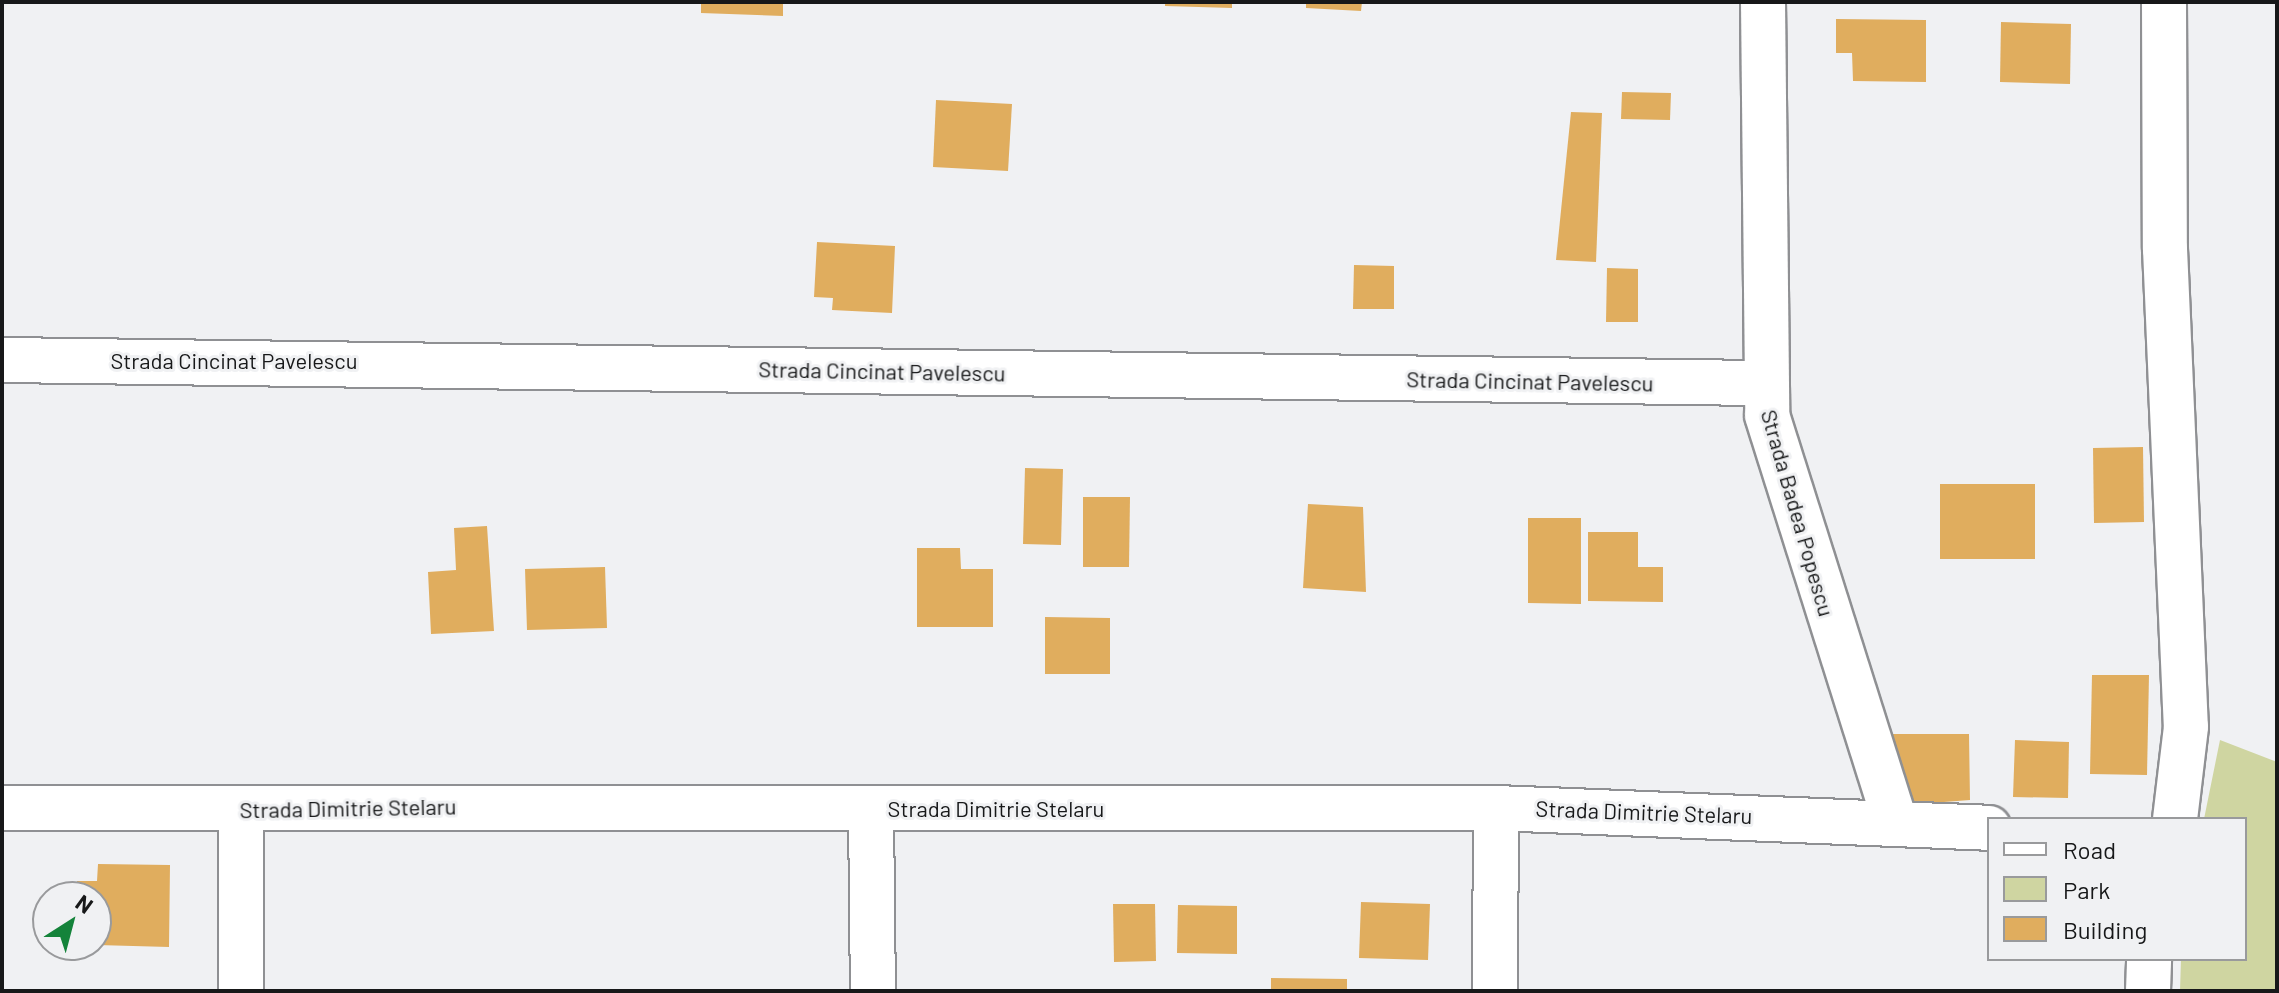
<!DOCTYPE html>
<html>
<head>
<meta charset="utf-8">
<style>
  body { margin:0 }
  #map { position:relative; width:2279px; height:993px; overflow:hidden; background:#f0f1f3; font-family:Barlow,sans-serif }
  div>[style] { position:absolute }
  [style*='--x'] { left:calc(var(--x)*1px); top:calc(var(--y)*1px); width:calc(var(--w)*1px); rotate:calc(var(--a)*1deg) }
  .green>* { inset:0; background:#cfd5a1 }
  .building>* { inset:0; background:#e0ad5e }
  .roads { filter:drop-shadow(2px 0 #8f9093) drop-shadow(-2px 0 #8f9093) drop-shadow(0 2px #8f9093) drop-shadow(0 -2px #8f9093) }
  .street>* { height:44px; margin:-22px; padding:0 22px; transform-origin:22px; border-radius:22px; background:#fff }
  span { translate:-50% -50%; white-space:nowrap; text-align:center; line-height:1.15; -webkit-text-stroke:6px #f0f1f3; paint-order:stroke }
  .street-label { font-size:22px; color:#171819 }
  .frame { position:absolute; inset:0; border:4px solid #171819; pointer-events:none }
  .legend { position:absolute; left:1987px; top:817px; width:260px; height:144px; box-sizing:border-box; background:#f0f1f3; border:2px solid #999a9c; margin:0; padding:10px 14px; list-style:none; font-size:24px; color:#171819 }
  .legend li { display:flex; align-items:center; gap:16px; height:40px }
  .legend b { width:40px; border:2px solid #999a9c }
  .north { position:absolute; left:32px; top:881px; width:80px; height:80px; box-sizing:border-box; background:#f0f1f3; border:2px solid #999a9c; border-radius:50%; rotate:36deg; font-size:22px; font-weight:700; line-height:32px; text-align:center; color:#171819 }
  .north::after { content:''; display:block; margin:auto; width:28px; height:36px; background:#14833a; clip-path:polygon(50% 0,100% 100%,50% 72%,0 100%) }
</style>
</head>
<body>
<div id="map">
  <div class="green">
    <i style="clip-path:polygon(2220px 740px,2277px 762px,2277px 991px,2180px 991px,2181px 959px,2245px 959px,2245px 819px,2204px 819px)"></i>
  </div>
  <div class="building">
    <i style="clip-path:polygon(701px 2px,783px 2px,783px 16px,701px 13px)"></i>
    <i style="clip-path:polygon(1165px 2px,1232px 2px,1232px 8px,1165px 6px)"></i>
    <i style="clip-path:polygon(1306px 2px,1362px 2px,1361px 11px,1306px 8px)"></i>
    <i style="clip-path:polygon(1836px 19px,1926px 20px,1926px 82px,1853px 81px,1852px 53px,1836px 53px)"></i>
    <i style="clip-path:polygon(2001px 22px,2071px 24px,2070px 84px,2000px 82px)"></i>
    <i style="clip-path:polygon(1622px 92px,1671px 93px,1670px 120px,1621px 119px)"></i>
    <i style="clip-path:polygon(936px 100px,1012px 104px,1008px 171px,933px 167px)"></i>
    <i style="clip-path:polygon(1571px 112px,1602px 113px,1596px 262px,1556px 260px)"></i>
    <i style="clip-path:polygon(817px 242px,895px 246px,892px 313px,832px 310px,833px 298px,814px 297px)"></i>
    <i style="clip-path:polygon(1354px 265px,1394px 266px,1394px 309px,1353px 309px)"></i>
    <i style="clip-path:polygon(1607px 268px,1638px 269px,1638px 322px,1606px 322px)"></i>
    <i style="clip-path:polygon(2143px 447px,2144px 522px,2094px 523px,2093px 448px)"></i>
    <i style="clip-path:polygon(1025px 468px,1063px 469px,1061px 545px,1023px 544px)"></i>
    <i style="clip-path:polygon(1940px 484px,2035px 484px,2035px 559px,1940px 559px)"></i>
    <i style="clip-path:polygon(1083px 497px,1130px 497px,1129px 567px,1083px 567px)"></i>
    <i style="clip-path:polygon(1308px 504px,1363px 507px,1366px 592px,1303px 588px)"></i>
    <i style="clip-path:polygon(1528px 518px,1581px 518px,1581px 604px,1528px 603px)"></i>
    <i style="clip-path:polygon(487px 526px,494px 631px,431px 634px,428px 572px,456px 570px,454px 528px)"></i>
    <i style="clip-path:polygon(1588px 532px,1638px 532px,1638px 567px,1663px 567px,1663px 602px,1588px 601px)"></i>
    <i style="clip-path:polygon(917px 548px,960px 548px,961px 569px,993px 569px,993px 627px,917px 627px)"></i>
    <i style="clip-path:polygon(605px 567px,607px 628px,527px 630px,525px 569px)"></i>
    <i style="clip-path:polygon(1045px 617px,1110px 618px,1110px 674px,1045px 674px)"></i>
    <i style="clip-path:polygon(2092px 675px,2149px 675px,2147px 775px,2090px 774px)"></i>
    <i style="clip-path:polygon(1890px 734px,1969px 734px,1970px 800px,1905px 805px,1902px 766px,1890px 767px)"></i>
    <i style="clip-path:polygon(2015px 740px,2069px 742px,2068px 798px,2013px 797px)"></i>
    <i style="clip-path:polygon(98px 864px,170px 865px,169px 947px,97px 945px,96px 897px,77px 897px,77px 881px,97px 881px)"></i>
    <i style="clip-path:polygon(1361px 902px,1430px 904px,1428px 960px,1359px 958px)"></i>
    <i style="clip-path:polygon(1113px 904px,1155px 904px,1156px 961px,1114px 962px)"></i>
    <i style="clip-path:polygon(1178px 905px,1237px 906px,1237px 954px,1177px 953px)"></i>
    <i style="clip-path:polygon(1271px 978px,1347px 979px,1347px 991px,1271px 991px)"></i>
  </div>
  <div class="roads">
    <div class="street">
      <i style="--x:1763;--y:2;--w:413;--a:89.4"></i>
      <i style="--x:1767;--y:415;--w:426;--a:72.5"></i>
      <i style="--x:2164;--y:2;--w:247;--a:89.8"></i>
      <i style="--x:2165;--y:249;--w:478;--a:87.5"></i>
      <i style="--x:2186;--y:727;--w:93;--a:96.8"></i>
      <i style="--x:2;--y:360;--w:1760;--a:0.75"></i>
      <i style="--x:2;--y:808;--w:1494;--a:0"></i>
      <i style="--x:1496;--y:808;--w:493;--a:2.3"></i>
      <i style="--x:241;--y:809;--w:182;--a:90"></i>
      <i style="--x:871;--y:809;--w:182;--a:89.4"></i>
      <i style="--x:1495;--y:991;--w:183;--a:-89.7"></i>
      <i style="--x:2148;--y:991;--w:32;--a:-88"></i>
    </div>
  </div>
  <div class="street-label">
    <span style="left:234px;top:361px">Strada Cincinat Pavelescu</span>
    <span style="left:882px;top:371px;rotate:1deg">Strada Cincinat Pavelescu</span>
    <span style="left:1530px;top:381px;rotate:1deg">Strada Cincinat Pavelescu</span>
    <span style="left:1798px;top:513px;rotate:74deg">Strada Badea Popescu</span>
    <span style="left:348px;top:808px;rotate:-1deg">Strada Dimitrie Stelaru</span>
    <span style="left:996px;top:809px">Strada Dimitrie Stelaru</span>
    <span style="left:1644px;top:812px;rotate:2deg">Strada Dimitrie Stelaru</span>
  </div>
  <div class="frame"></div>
  <ul class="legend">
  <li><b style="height:10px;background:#fff"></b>Road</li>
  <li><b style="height:22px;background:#cfd5a1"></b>Park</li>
  <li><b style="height:22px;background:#e0ad5e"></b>Building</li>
  </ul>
  <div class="north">N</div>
</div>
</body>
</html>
